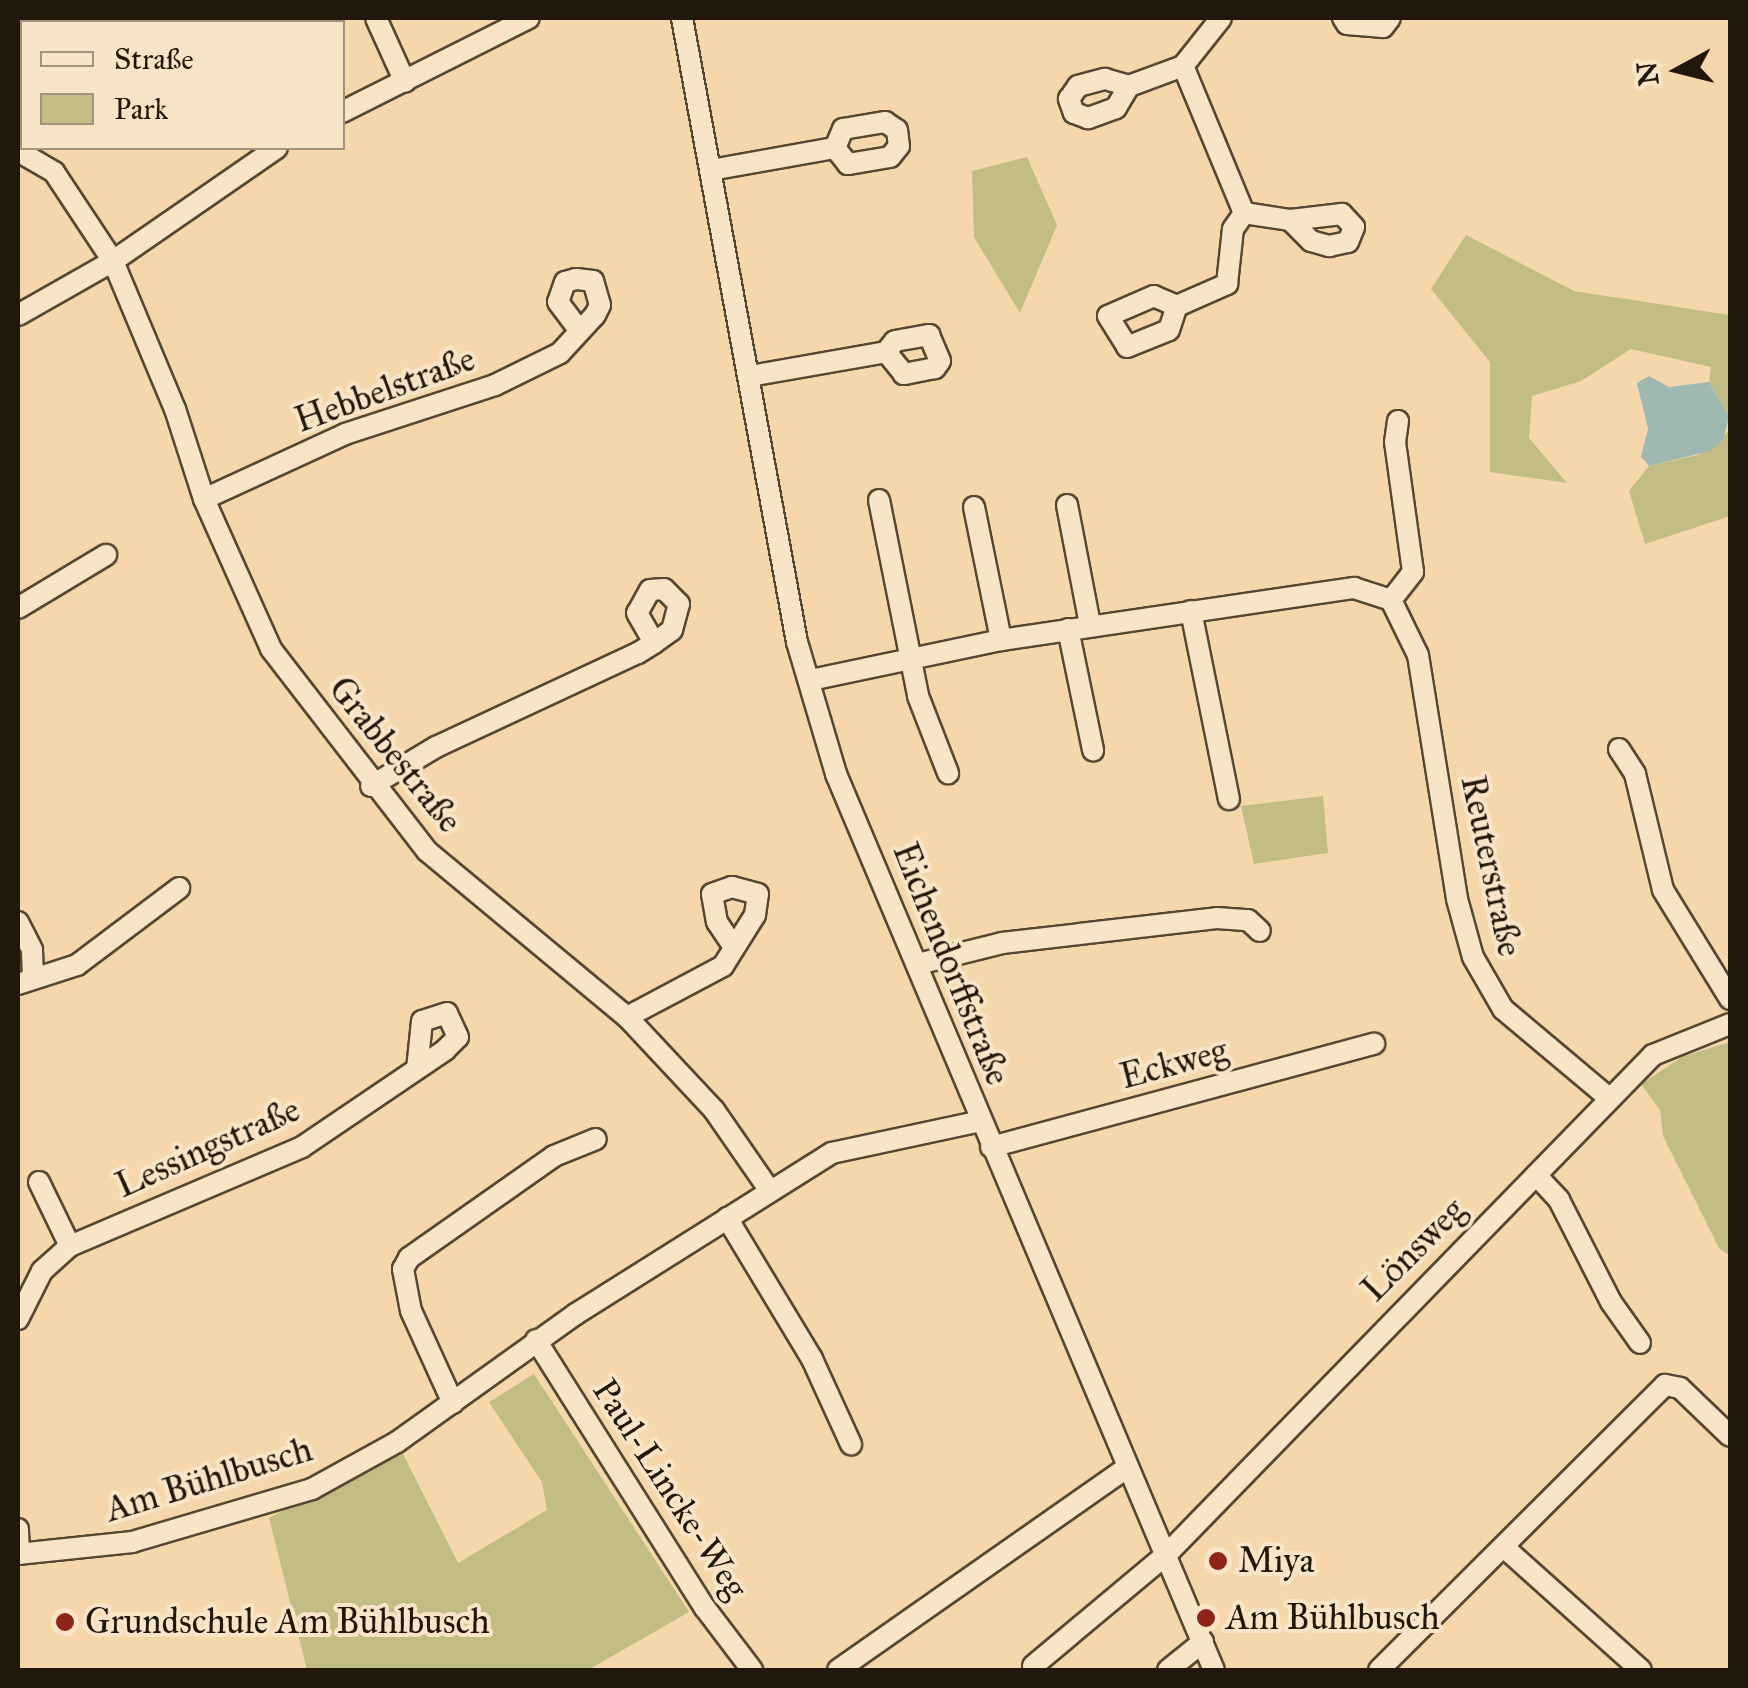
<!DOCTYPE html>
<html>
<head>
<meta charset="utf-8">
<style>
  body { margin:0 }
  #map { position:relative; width:1748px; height:1688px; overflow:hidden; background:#f5d7ab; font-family:"IM FELL Great Primer",serif }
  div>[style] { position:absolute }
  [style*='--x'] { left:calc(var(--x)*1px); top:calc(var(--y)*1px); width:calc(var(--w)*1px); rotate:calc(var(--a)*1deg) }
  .green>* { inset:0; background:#c1bd85 }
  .water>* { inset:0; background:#9fb8b2 }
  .roads { filter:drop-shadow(2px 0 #564732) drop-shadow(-2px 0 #564732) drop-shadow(0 2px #564732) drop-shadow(0 -2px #564732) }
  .street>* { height:20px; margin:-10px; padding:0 10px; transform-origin:10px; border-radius:10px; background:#f8e5c8 }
  .dots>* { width:28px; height:28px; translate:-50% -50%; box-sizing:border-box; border:5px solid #f8e5c8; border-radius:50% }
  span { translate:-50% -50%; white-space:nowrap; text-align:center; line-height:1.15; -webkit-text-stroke:8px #f8e5c8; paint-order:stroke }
  .street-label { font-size:35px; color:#21170a }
  .poi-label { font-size:35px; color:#21170a }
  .left { translate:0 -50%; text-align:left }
  .frame { position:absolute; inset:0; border:20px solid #21170a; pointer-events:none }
  .legend { position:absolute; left:20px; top:20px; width:325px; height:130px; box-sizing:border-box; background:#f8e5c8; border:2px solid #a2937c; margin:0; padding:12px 18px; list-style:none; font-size:30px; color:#21170a }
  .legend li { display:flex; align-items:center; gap:20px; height:50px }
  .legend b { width:50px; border:2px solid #a2937c }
  .north { position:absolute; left:1628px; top:20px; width:100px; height:100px; -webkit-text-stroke:8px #f8e5c8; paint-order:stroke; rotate:263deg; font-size:28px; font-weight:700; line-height:40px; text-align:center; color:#21170a }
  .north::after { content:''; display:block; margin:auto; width:35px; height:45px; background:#21170a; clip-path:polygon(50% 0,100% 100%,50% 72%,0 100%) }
</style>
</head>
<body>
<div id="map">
  <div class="green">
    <i style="clip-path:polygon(1027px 157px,1057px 225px,1020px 313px,974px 237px,972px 171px)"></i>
    <i style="clip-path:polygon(1466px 235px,1574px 291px,1730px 315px,1730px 516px,1645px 544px,1629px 491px,1649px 466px,1698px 455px,1729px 431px,1729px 417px,1709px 382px,1711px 367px,1631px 349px,1581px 381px,1532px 396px,1529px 438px,1567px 483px,1490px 472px,1490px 362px,1431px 289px)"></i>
    <i style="clip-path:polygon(1323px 796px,1328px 853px,1254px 864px,1241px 806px)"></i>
    <i style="clip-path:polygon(1730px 1042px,1730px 1256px,1719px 1248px,1663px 1136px,1660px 1110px,1641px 1084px,1684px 1056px)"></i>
    <i style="clip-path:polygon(534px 1374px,689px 1612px,588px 1670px,307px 1670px,269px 1518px,400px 1448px,458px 1563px,547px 1510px,542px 1482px,489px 1402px)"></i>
  </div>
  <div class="water">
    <i style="clip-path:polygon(1649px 376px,1669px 387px,1709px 382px,1729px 417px,1723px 440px,1710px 451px,1649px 466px,1641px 457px,1648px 429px,1637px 383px)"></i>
  </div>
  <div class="roads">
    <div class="street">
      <i style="--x:23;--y:18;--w:7;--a:34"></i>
      <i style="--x:376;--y:18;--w:70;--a:65.6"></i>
      <i style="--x:682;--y:18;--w:635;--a:79.56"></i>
      <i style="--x:797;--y:642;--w:138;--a:73.5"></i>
      <i style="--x:836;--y:774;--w:972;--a:67.13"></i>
      <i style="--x:1343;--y:18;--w:7;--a:56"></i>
      <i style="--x:1347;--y:24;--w:36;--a:5"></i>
      <i style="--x:1383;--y:27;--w:11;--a:-52"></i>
      <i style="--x:90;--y:22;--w:15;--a:-16"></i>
      <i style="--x:1129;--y:86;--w:26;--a:121"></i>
      <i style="--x:1116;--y:108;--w:30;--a:160"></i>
      <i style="--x:1088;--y:118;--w:15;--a:-160"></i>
      <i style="--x:1074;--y:113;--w:15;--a:-110"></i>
      <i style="--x:1069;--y:99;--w:16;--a:-55"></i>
      <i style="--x:1078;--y:86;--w:28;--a:-15"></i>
      <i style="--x:1105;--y:79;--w:25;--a:16"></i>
      <i style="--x:1129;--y:86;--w:58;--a:-20.3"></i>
      <i style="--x:342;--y:112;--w:209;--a:-26.7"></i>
      <i style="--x:885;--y:122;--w:14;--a:34"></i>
      <i style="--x:897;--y:130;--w:16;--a:83"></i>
      <i style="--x:899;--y:146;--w:14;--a:129"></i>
      <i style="--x:890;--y:157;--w:43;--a:170.5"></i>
      <i style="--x:848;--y:164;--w:21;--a:-129"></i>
      <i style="--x:835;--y:148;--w:21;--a:-67"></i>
      <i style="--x:843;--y:129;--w:43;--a:-9.5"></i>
      <i style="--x:18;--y:151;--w:42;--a:30.3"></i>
      <i style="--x:54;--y:172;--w:107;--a:56.5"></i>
      <i style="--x:113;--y:261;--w:160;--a:67.3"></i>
      <i style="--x:175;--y:409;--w:95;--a:72.1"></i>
      <i style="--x:204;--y:499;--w:164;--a:65.9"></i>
      <i style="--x:271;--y:649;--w:255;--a:52.3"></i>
      <i style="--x:427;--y:851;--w:260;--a:39.7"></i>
      <i style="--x:627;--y:1017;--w:127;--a:46.9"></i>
      <i style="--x:714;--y:1110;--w:98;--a:55.3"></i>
      <i style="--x:711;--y:170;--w:126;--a:-10.1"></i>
      <i style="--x:1244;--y:213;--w:47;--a:8.7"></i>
      <i style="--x:1290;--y:220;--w:30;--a:45"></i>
      <i style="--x:1311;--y:241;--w:19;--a:16"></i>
      <i style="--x:1329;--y:246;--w:19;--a:-12"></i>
      <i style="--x:1348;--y:242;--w:16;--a:-68"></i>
      <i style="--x:1354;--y:227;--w:18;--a:-133"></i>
      <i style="--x:1342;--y:214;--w:52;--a:173.4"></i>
      <i style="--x:1177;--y:306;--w:25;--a:-157"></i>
      <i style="--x:1154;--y:296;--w:50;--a:156.5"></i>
      <i style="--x:1108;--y:316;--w:36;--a:58"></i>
      <i style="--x:1127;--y:347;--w:45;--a:-22"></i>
      <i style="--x:1169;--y:330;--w:25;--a:-72"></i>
      <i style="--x:1177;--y:306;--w:55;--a:-23.7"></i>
      <i style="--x:1227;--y:284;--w:55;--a:-83.8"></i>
      <i style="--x:1233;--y:229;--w:19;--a:-55"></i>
      <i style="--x:1244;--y:213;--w:159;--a:-112.5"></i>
      <i style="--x:1183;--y:66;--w:61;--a:-51.6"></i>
      <i style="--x:18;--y:315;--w:109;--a:-29.6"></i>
      <i style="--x:113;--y:261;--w:199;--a:-34.6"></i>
      <i style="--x:750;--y:376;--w:138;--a:-10"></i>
      <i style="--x:886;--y:352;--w:14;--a:-51"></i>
      <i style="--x:895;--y:341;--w:35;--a:-10"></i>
      <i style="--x:929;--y:335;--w:28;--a:67"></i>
      <i style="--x:940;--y:361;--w:9;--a:126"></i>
      <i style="--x:935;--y:368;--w:32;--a:169"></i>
      <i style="--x:904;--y:374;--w:28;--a:-129"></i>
      <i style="--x:1398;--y:421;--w:21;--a:98"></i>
      <i style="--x:1395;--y:442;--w:131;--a:82.1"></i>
      <i style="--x:1413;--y:572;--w:36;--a:128"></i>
      <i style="--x:1391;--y:600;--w:61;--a:63.9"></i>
      <i style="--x:1418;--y:655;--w:247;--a:80.9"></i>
      <i style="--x:1457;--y:899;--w:60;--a:74.6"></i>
      <i style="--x:1473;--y:957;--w:60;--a:60"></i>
      <i style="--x:1503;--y:1009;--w:137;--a:40"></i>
      <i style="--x:204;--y:499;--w:155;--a:-24.7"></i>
      <i style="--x:345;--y:434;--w:158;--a:-18.1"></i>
      <i style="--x:495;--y:385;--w:72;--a:-26.2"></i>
      <i style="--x:560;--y:353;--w:52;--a:-47.4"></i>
      <i style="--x:595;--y:315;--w:11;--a:-63"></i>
      <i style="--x:600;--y:305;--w:25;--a:-106"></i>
      <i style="--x:593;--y:281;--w:17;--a:-173"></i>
      <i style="--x:576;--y:279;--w:11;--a:165"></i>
      <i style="--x:565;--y:282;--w:21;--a:109"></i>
      <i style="--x:558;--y:302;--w:35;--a:53"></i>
      <i style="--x:879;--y:500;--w:200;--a:78.7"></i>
      <i style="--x:918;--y:696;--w:83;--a:68.7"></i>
      <i style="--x:1067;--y:505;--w:122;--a:79.1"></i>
      <i style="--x:974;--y:507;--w:136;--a:78.5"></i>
      <i style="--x:18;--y:608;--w:103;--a:-31.1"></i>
      <i style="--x:1191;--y:611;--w:192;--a:78.6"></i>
      <i style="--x:1068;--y:629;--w:124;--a:78.3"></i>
      <i style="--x:811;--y:680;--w:194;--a:-11.9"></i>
      <i style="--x:1001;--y:640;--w:357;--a:-8.4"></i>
      <i style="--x:1354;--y:588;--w:39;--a:18"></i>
      <i style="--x:1619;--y:749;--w:30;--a:57"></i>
      <i style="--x:1635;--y:774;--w:119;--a:76.4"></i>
      <i style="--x:1663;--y:890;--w:128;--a:58.4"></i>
      <i style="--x:371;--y:786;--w:76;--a:-31"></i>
      <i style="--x:436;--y:747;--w:223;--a:-25"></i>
      <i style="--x:638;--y:653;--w:19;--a:-32"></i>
      <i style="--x:654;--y:643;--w:22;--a:-36"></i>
      <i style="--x:672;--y:630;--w:27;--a:-75"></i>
      <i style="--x:679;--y:604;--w:21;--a:-135"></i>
      <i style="--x:664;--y:589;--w:14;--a:176"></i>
      <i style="--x:650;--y:590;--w:26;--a:119"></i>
      <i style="--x:637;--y:613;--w:34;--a:60"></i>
      <i style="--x:18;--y:922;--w:31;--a:63"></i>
      <i style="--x:32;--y:950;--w:27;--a:88"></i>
      <i style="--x:918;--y:964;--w:87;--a:-14"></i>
      <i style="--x:1002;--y:943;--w:216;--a:-6.6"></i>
      <i style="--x:1217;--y:918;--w:31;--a:4"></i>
      <i style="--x:1248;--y:920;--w:16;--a:43"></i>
      <i style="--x:18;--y:984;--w:62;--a:-17.9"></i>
      <i style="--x:77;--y:965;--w:128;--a:-37"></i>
      <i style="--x:627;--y:1017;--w:109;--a:-28"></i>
      <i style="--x:723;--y:966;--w:60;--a:-57.9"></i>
      <i style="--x:755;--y:915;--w:21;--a:-82"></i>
      <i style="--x:758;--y:894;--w:27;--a:-165"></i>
      <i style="--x:732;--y:887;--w:21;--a:161"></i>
      <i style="--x:712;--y:894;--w:28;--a:80"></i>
      <i style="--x:717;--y:922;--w:30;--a:56"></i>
      <i style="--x:991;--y:1147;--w:397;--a:-15.1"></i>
      <i style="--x:1536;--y:1175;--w:34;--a:47"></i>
      <i style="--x:1559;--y:1200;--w:114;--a:63"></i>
      <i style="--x:1611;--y:1302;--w:50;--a:54.7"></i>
      <i style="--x:39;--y:1182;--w:71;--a:64.2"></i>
      <i style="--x:727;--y:1218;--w:165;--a:58.9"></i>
      <i style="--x:812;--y:1359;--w:94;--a:65.4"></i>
      <i style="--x:18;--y:1319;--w:54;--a:-63.4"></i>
      <i style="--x:42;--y:1271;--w:38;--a:-42"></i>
      <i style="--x:70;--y:1246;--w:252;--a:-23.1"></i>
      <i style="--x:302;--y:1147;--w:173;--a:-34.1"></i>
      <i style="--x:445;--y:1050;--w:18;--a:-45"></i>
      <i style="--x:458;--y:1037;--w:26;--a:-115"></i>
      <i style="--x:447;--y:1013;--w:26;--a:162"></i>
      <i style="--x:422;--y:1021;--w:48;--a:95.9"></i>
      <i style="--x:536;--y:1340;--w:317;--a:57.8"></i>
      <i style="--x:705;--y:1608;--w:78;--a:52.8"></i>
      <i style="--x:453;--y:1403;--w:101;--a:-114.5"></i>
      <i style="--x:411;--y:1311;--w:43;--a:-100.8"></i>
      <i style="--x:403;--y:1269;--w:13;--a:-61"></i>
      <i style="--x:409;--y:1258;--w:177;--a:-35.1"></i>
      <i style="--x:554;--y:1156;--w:45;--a:-22"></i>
      <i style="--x:18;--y:1529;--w:25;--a:88"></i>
      <i style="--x:1506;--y:1549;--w:181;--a:41.9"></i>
      <i style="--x:18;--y:1554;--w:115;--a:-6"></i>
      <i style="--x:132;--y:1542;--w:188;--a:-16.4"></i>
      <i style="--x:312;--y:1489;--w:97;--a:-28.9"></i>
      <i style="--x:397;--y:1442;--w:220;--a:-35.6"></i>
      <i style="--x:576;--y:1314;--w:302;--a:-32.2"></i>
      <i style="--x:832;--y:1153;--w:152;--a:-12.1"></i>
      <i style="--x:1033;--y:1666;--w:175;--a:-39.9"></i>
      <i style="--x:1167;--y:1554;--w:697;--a:-45.76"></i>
      <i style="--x:1653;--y:1055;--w:83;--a:-21.9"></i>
      <i style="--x:838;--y:1670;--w:353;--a:-35"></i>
      <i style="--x:1168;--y:1670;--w:45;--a:-38.7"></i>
      <i style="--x:1379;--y:1670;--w:404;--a:-44.9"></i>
      <i style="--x:1665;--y:1385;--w:15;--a:11"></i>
      <i style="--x:1680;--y:1388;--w:69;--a:43.8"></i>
    </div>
  </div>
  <div class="dots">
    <i style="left:1218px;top:1561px;background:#8f2418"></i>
    <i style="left:1206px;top:1618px;background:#8f2418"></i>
    <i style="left:65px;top:1622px;background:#8f2418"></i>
  </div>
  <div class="street-label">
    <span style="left:385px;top:390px;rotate:-20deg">Hebbelstraße</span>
    <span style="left:395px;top:755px;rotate:51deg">Grabbestraße</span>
    <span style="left:1491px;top:866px;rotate:78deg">Reuterstraße</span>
    <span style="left:951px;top:964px;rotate:68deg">Eichendorffstraße</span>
    <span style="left:1174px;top:1064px;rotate:-15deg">Eckweg</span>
    <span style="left:208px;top:1148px;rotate:-24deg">Lessingstraße</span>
    <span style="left:1414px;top:1250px;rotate:-45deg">Lönsweg</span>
    <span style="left:209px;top:1480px;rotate:-17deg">Am Bühlbusch</span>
    <span style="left:670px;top:1489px;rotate:57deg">Paul-Lincke-Weg</span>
  </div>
  <div class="poi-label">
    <span class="left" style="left:1238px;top:1561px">Miya</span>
    <span class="left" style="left:1226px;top:1618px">Am Bühlbusch</span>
    <span class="left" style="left:85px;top:1622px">Grundschule Am Bühlbusch</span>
  </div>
  <div class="frame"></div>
  <ul class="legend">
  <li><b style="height:12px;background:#f8e5c8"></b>Straße</li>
  <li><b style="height:28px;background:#c1bd85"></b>Park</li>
  </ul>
  <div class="north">N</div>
</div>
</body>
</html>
